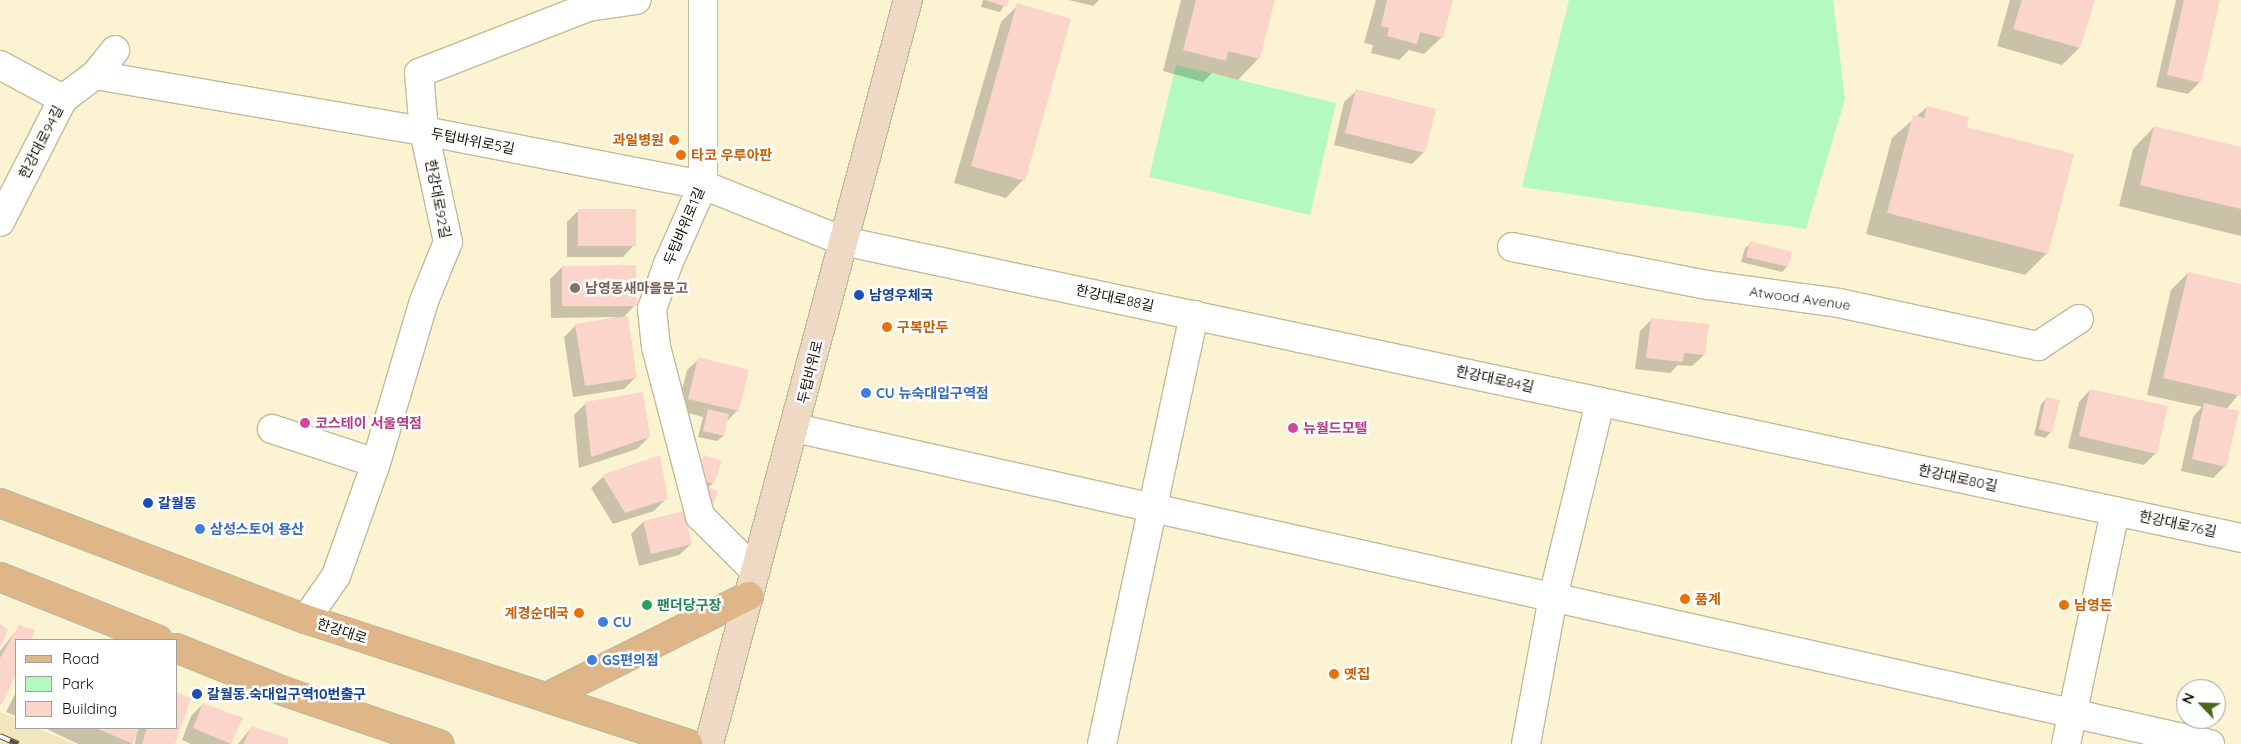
<!DOCTYPE html>
<html>
<head>
<meta charset="utf-8">
<style>
  body { margin:0 }
  #map { position:relative; width:2241px; height:744px; overflow:hidden; background:#fcf3d2; font-family:Quicksand,"Noto Sans KR",sans-serif }
  div>[style] { position:absolute }
  [style*='--x'] { left:calc(var(--x)*1px); top:calc(var(--y)*1px); width:calc(var(--w)*1px); rotate:calc(var(--a)*1deg) }
  .built>* { inset:0; background:#f1e6bd }
  .green>* { inset:0; background:#b4f9bd }
  .shadow>* { inset:0; background:#0003 }
  .building>* { inset:0; background:#fbd5c9 }
  .roads { filter:drop-shadow(1px 0 #c2ba99) drop-shadow(-1px 0 #c2ba99) drop-shadow(0 1px #c2ba99) drop-shadow(0 -1px #c2ba99) }
  .street>* { height:28px; margin:-14px; padding:0 14px; transform-origin:14px; border-radius:14px; background:#fff }
  .secondary>* { height:28px; margin:-14px; padding:0 14px; transform-origin:14px; border-radius:14px; background:#eedac4 }
  .primary>* { height:28px; margin:-14px; padding:0 14px; transform-origin:14px; border-radius:14px; background:#deb688 }
  .rail>* { height:5.5px; margin-top:-2.75px; transform-origin:0; background:repeating-linear-gradient(90deg,#fff 0 11px,#585442 0 22px); box-sizing:border-box; border-block:1px solid #585442 }
  .dots>* { width:14px; height:14px; translate:-50% -50%; box-sizing:border-box; border:2px solid #fff; border-radius:50% }
  span { translate:-50% -50%; white-space:nowrap; text-align:center; line-height:1.15; -webkit-text-stroke:5px #fff; paint-order:stroke }
  .food-label { font-size:14px; color:#c56008; font-weight:700 }
  .right { translate:-100% -50%; text-align:right }
  .left { translate:0 -50%; text-align:left }
  .street-label { font-size:14px; color:#131005 }
  .education-label { font-size:14px; color:#785e54; font-weight:700 }
  .transit-label { font-size:14px; color:#164399; font-weight:700 }
  .shop-label { font-size:14px; color:#366cbe; font-weight:700 }
  .hotel-label { font-size:14px; color:#b23c85; font-weight:700 }
  .leisure-label { font-size:14px; color:#27864d; font-weight:700 }
  .legend { position:absolute; left:15px; top:639px; width:162px; height:90px; box-sizing:border-box; background:#fff; border:1px solid #a19f9b; margin:0; padding:6px 9px; list-style:none; font-size:15px; color:#131005 }
  .legend li { display:flex; align-items:center; gap:10px; height:25px }
  .legend b { width:25px; border:1px solid #a19f9b }
  .north { position:absolute; left:2176px; top:679px; width:50px; height:50px; box-sizing:border-box; background:#fff; border:1px solid #a19f9b; border-radius:50%; rotate:294deg; font-size:14px; font-weight:700; line-height:20px; text-align:center; color:#131005 }
  .north::after { content:''; display:block; margin:auto; width:18px; height:22px; background:#4c6719; clip-path:polygon(50% 0,100% 100%,50% 72%,0 100%) }
</style>
</head>
<body>
<div id="map">
  <div class="built">
    <i style="clip-path:polygon(0 712px,16px 719px,16px 728px,37px 728px,74px 744px,0 744px)"></i>
  </div>
  <div class="green">
    <i style="clip-path:polygon(1569px 0,1833px 0,1845px 99px,1806px 229px,1522px 187px)"></i>
    <i style="clip-path:polygon(1176px 65px,1336px 103px,1310px 215px,1149px 177px)"></i>
  </div>
  <div class="shadow">
    <i style="clip-path:polygon(983px 0,1008px 0,1000px 12px,981px 7px)"></i>
    <i style="clip-path:polygon(1069px 0,1099px 0,1093px 6px)"></i>
    <i style="clip-path:polygon(1181px 0,1274px 0,1259px 58px,1238px 80px,1212px 73px,1203px 82px,1163px 71px)"></i>
    <i style="clip-path:polygon(1376px 0,1451px 0,1442px 37px,1424px 54px,1409px 50px,1399px 60px,1371px 53px,1373px 45px,1364px 43px)"></i>
    <i style="clip-path:polygon(2010px 0,2093px 0,2079px 48px,2062px 65px,1997px 46px)"></i>
    <i style="clip-path:polygon(2176px 0,2219px 0,2200px 82px,2188px 94px,2156px 87px)"></i>
    <i style="clip-path:polygon(1018px 5px,1023px 180px,1006px 198px,954px 183px,1001px 22px)"></i>
    <i style="clip-path:polygon(1356px 91px,1424px 152px,1412px 164px,1334px 145px,1344px 102px)"></i>
    <i style="clip-path:polygon(1927px 107px,1965px 128px,2047px 253px,2025px 275px,1866px 234px,1892px 138px)"></i>
    <i style="clip-path:polygon(2154px 127px,2241px 148px,2241px 236px,2119px 206px,2133px 149px)"></i>
    <i style="clip-path:polygon(579px 210px,634px 245px,623px 257px,567px 257px,567px 222px)"></i>
    <i style="clip-path:polygon(1751px 243px,1787px 267px,1782px 272px,1741px 262px,1745px 248px)"></i>
    <i style="clip-path:polygon(562px 267px,635px 305px,623px 318px,636px 377px,624px 389px,573px 397px,564px 337px,576px 325px,618px 317px,551px 318px,550px 279px)"></i>
    <i style="clip-path:polygon(2188px 273px,2241px 285px,2241px 391px,2226px 410px,2225px 466px,2213px 478px,2181px 471px,2193px 417px,2202px 407px,2147px 395px,2171px 290px)"></i>
    <i style="clip-path:polygon(1652px 319px,1704px 355px,1692px 366px,1678px 365px,1670px 373px,1635px 369px,1640px 331px)"></i>
    <i style="clip-path:polygon(699px 359px,738px 410px,726px 422px,723px 436px,717px 441px,698px 437px,703px 417px,677px 410px,687px 370px)"></i>
    <i style="clip-path:polygon(2090px 390px,2156px 453px,2144px 465px,2068px 448px,2079px 402px)"></i>
    <i style="clip-path:polygon(2047px 398px,2051px 432px,2045px 438px,2034px 435px,2041px 404px)"></i>
    <i style="clip-path:polygon(586px 403px,649px 437px,637px 449px,579px 468px,574px 415px)"></i>
    <i style="clip-path:polygon(659px 457px,666px 499px,654px 511px,613px 524px,591px 488px,603px 477px)"></i>
    <i style="clip-path:polygon(705px 457px,713px 483px,707px 489px,708px 516px,699px 463px)"></i>
    <i style="clip-path:polygon(683px 513px,691px 544px,679px 555px,639px 566px,631px 534px,643px 522px)"></i>
    <i style="clip-path:polygon(19px 627px,33px 631px,29px 640px,16px 640px,16px 670px,0 705px,0 651px)"></i>
    <i style="clip-path:polygon(16px 692px,16px 716px,6px 712px)"></i>
    <i style="clip-path:polygon(189px 698px,174px 744px,135px 744px,137px 729px,131px 744px,78px 744px,45px 728px,176px 728px)"></i>
    <i style="clip-path:polygon(203px 704px,241px 719px,230px 744px,191px 744px,182px 740px,191px 716px)"></i>
    <i style="clip-path:polygon(252px 727px,286px 744px,238px 744px)"></i>
  </div>
  <div class="building">
    <i style="clip-path:polygon(984px 0,1009px 0,1007px 7px)"></i>
    <i style="clip-path:polygon(1196px 0,1275px 0,1260px 59px,1228px 51px,1226px 61px,1183px 50px)"></i>
    <i style="clip-path:polygon(1387px 0,1453px 0,1443px 38px,1420px 32px,1417px 44px,1387px 36px,1389px 28px,1381px 26px)"></i>
    <i style="clip-path:polygon(2022px 0,2095px 0,2080px 48px,2013px 29px)"></i>
    <i style="clip-path:polygon(2184px 0,2220px 0,2201px 83px,2167px 75px)"></i>
    <i style="clip-path:polygon(1017px 3px,1071px 19px,1025px 181px,971px 166px)"></i>
    <i style="clip-path:polygon(1356px 89px,1436px 109px,1425px 153px,1345px 133px)"></i>
    <i style="clip-path:polygon(1927px 106px,1969px 117px,1967px 127px,2074px 154px,2048px 254px,1887px 213px,1913px 115px,1924px 118px)"></i>
    <i style="clip-path:polygon(2154px 126px,2241px 147px,2241px 209px,2140px 185px)"></i>
    <i style="clip-path:polygon(578px 209px,636px 209px,636px 246px,578px 246px)"></i>
    <i style="clip-path:polygon(1750px 241px,1792px 252px,1788px 267px,1746px 257px)"></i>
    <i style="clip-path:polygon(636px 265px,637px 306px,562px 306px,562px 266px)"></i>
    <i style="clip-path:polygon(2188px 272px,2241px 284px,2241px 396px,2163px 378px)"></i>
    <i style="clip-path:polygon(628px 316px,637px 378px,585px 386px,575px 324px)"></i>
    <i style="clip-path:polygon(1651px 318px,1709px 324px,1705px 355px,1684px 353px,1683px 362px,1646px 358px)"></i>
    <i style="clip-path:polygon(698px 357px,749px 370px,739px 411px,688px 399px)"></i>
    <i style="clip-path:polygon(2090px 389px,2168px 406px,2157px 454px,2079px 436px)"></i>
    <i style="clip-path:polygon(643px 392px,650px 437px,591px 457px,585px 402px)"></i>
    <i style="clip-path:polygon(2046px 397px,2060px 400px,2052px 433px,2039px 429px)"></i>
    <i style="clip-path:polygon(2204px 403px,2239px 411px,2226px 467px,2192px 459px)"></i>
    <i style="clip-path:polygon(708px 409px,729px 414px,724px 436px,703px 431px)"></i>
    <i style="clip-path:polygon(660px 455px,668px 499px,625px 513px,602px 475px)"></i>
    <i style="clip-path:polygon(704px 455px,722px 461px,714px 484px,696px 478px)"></i>
    <i style="clip-path:polygon(699px 485px,718px 491px,709px 517px)"></i>
    <i style="clip-path:polygon(684px 511px,692px 544px,651px 554px,643px 521px)"></i>
    <i style="clip-path:polygon(0 624px,8px 630px,0 648px)"></i>
    <i style="clip-path:polygon(19px 625px,35px 630px,31px 640px,16px 640px,16px 673px,3px 703px,0 702px,0 658px)"></i>
    <i style="clip-path:polygon(176px 692px,191px 698px,175px 744px,142px 744px,147px 728px,176px 728px)"></i>
    <i style="clip-path:polygon(203px 703px,243px 718px,231px 744px,193px 728px)"></i>
    <i style="clip-path:polygon(252px 726px,289px 739px,287px 744px,243px 744px)"></i>
    <i style="clip-path:polygon(96px 728px,139px 728px,133px 744px)"></i>
  </div>
  <div class="roads">
    <div class="street">
      <i style="--x:703;--y:0;--w:185;--a:90"></i>
      <i style="--x:703;--y:185;--w:86;--a:113.9"></i>
      <i style="--x:668;--y:264;--w:48;--a:109.6"></i>
      <i style="--x:652;--y:309;--w:38;--a:84"></i>
      <i style="--x:656;--y:347;--w:175;--a:75.4"></i>
      <i style="--x:700;--y:516;--w:78;--a:45"></i>
      <i style="--x:0;--y:65;--w:72;--a:28.4"></i>
      <i style="--x:95;--y:75;--w:334;--a:9.7"></i>
      <i style="--x:424;--y:131;--w:284;--a:11"></i>
      <i style="--x:703;--y:185;--w:151;--a:21.8"></i>
      <i style="--x:843;--y:241;--w:1429;--a:11.99"></i>
      <i style="--x:0;--y:222;--w:138;--a:-62.9"></i>
      <i style="--x:63;--y:99;--w:40;--a:-37"></i>
      <i style="--x:95;--y:75;--w:32;--a:-51"></i>
      <i style="--x:1512;--y:247;--w:200;--a:11"></i>
      <i style="--x:1708;--y:285;--w:132;--a:7.8"></i>
      <i style="--x:1839;--y:303;--w:204;--a:12.2"></i>
      <i style="--x:2038;--y:346;--w:49;--a:-33.4"></i>
      <i style="--x:795;--y:428;--w:1450;--a:12.59"></i>
      <i style="--x:272;--y:429;--w:109;--a:18.1"></i>
      <i style="--x:306;--y:619;--w:52;--a:-55.1"></i>
      <i style="--x:336;--y:576;--w:120;--a:-70.5"></i>
      <i style="--x:376;--y:463;--w:169;--a:-73.5"></i>
      <i style="--x:424;--y:301;--w:64;--a:-67.9"></i>
      <i style="--x:448;--y:242;--w:114;--a:-102.2"></i>
      <i style="--x:424;--y:131;--w:58;--a:-94.9"></i>
      <i style="--x:419;--y:73;--w:181;--a:-21.3"></i>
      <i style="--x:588;--y:7;--w:49;--a:-8.3"></i>
      <i style="--x:1102;--y:744;--w:439;--a:-77.9"></i>
      <i style="--x:1526;--y:744;--w:149;--a:-79.6"></i>
      <i style="--x:1553;--y:597;--w:201;--a:-76.4"></i>
      <i style="--x:2066;--y:744;--w:238;--a:-78.1"></i>
    </div>
    <div class="secondary">
      <i style="--x:709;--y:744;--w:770;--a:-75.03"></i>
    </div>
    <div class="primary">
      <i style="--x:0;--y:503;--w:327;--a:20.8"></i>
      <i style="--x:306;--y:619;--w:402;--a:18.1"></i>
      <i style="--x:0;--y:577;--w:170;--a:21.7"></i>
      <i style="--x:176;--y:648;--w:118;--a:21.8"></i>
      <i style="--x:286;--y:692;--w:162;--a:18.8"></i>
      <i style="--x:547;--y:697;--w:226;--a:-26.6"></i>
    </div>
  </div>
  <div class="rail">
    <i style="--x:0;--y:736;--w:20;--a:24"></i>
  </div>
  <div class="dots">
    <i style="left:674px;top:140px;background:#e8710a"></i>
    <i style="left:681px;top:155px;background:#e8710a"></i>
    <i style="left:575px;top:288px;background:#8d6e63"></i>
    <i style="left:859px;top:295px;background:#1a4fb4"></i>
    <i style="left:887px;top:327px;background:#e8710a"></i>
    <i style="left:866px;top:393px;background:#3f7fe0"></i>
    <i style="left:305px;top:423px;background:#d1479c"></i>
    <i style="left:1293px;top:428px;background:#d1479c"></i>
    <i style="left:148px;top:503px;background:#1a4fb4"></i>
    <i style="left:200px;top:529px;background:#3f7fe0"></i>
    <i style="left:1685px;top:599px;background:#e8710a"></i>
    <i style="left:647px;top:605px;background:#2e9e5b"></i>
    <i style="left:2064px;top:605px;background:#e8710a"></i>
    <i style="left:579px;top:613px;background:#e8710a"></i>
    <i style="left:603px;top:622px;background:#3f7fe0"></i>
    <i style="left:592px;top:660px;background:#3f7fe0"></i>
    <i style="left:1334px;top:674px;background:#e8710a"></i>
    <i style="left:197px;top:694px;background:#1a4fb4"></i>
  </div>
  <div class="food-label">
    <span class="right" style="left:664px;top:140px">과일병원</span>
    <span class="left" style="left:691px;top:155px">타코 우루아판</span>
    <span class="left" style="left:897px;top:327px">구복만두</span>
    <span class="left" style="left:1695px;top:599px">품계</span>
    <span class="left" style="left:2074px;top:605px">남영돈</span>
    <span class="right" style="left:569px;top:613px">계경순대국</span>
    <span class="left" style="left:1344px;top:674px">옛집</span>
  </div>
  <div class="street-label">
    <span style="left:473px;top:141px;rotate:11deg">두텁바위로5길</span>
    <span style="left:41px;top:142px;rotate:-63deg">한강대로94길</span>
    <span style="left:438px;top:199px;rotate:79deg">한강대로92길</span>
    <span style="left:684px;top:226px;rotate:-67deg">두텁바위로1길</span>
    <span style="left:1115px;top:298px;rotate:12deg">한강대로88길</span>
    <span style="left:1800px;top:298px;rotate:8deg">Atwood Avenue</span>
    <span style="left:810px;top:372px;rotate:-76deg">두텁바위로</span>
    <span style="left:1495px;top:379px;rotate:12deg">한강대로84길</span>
    <span style="left:1958px;top:478px;rotate:12deg">한강대로80길</span>
    <span style="left:2178px;top:524px;rotate:12deg">한강대로76길</span>
    <span style="left:342px;top:631px;rotate:18deg">한강대로</span>
  </div>
  <div class="education-label">
    <span class="left" style="left:585px;top:288px">남영동새마을문고</span>
  </div>
  <div class="transit-label">
    <span class="left" style="left:869px;top:295px">남영우체국</span>
    <span class="left" style="left:158px;top:503px">갈월동</span>
    <span class="left" style="left:207px;top:694px">갈월동.숙대입구역10번출구</span>
  </div>
  <div class="shop-label">
    <span class="left" style="left:876px;top:393px">CU 뉴숙대입구역점</span>
    <span class="left" style="left:210px;top:529px">삼성스토어 용산</span>
    <span class="left" style="left:613px;top:622px">CU</span>
    <span class="left" style="left:602px;top:660px">GS편의점</span>
  </div>
  <div class="hotel-label">
    <span class="left" style="left:315px;top:423px">코스테이 서울역점</span>
    <span class="left" style="left:1303px;top:428px">뉴월드모텔</span>
  </div>
  <div class="leisure-label">
    <span class="left" style="left:657px;top:605px">팬더당구장</span>
  </div>
  <ul class="legend">
  <li><b style="height:6px;background:#deb688"></b>Road</li>
  <li><b style="height:14px;background:#b4f9bd"></b>Park</li>
  <li><b style="height:14px;background:#fbd5c9"></b>Building</li>
  </ul>
  <div class="north">N</div>
</div>
</body>
</html>
